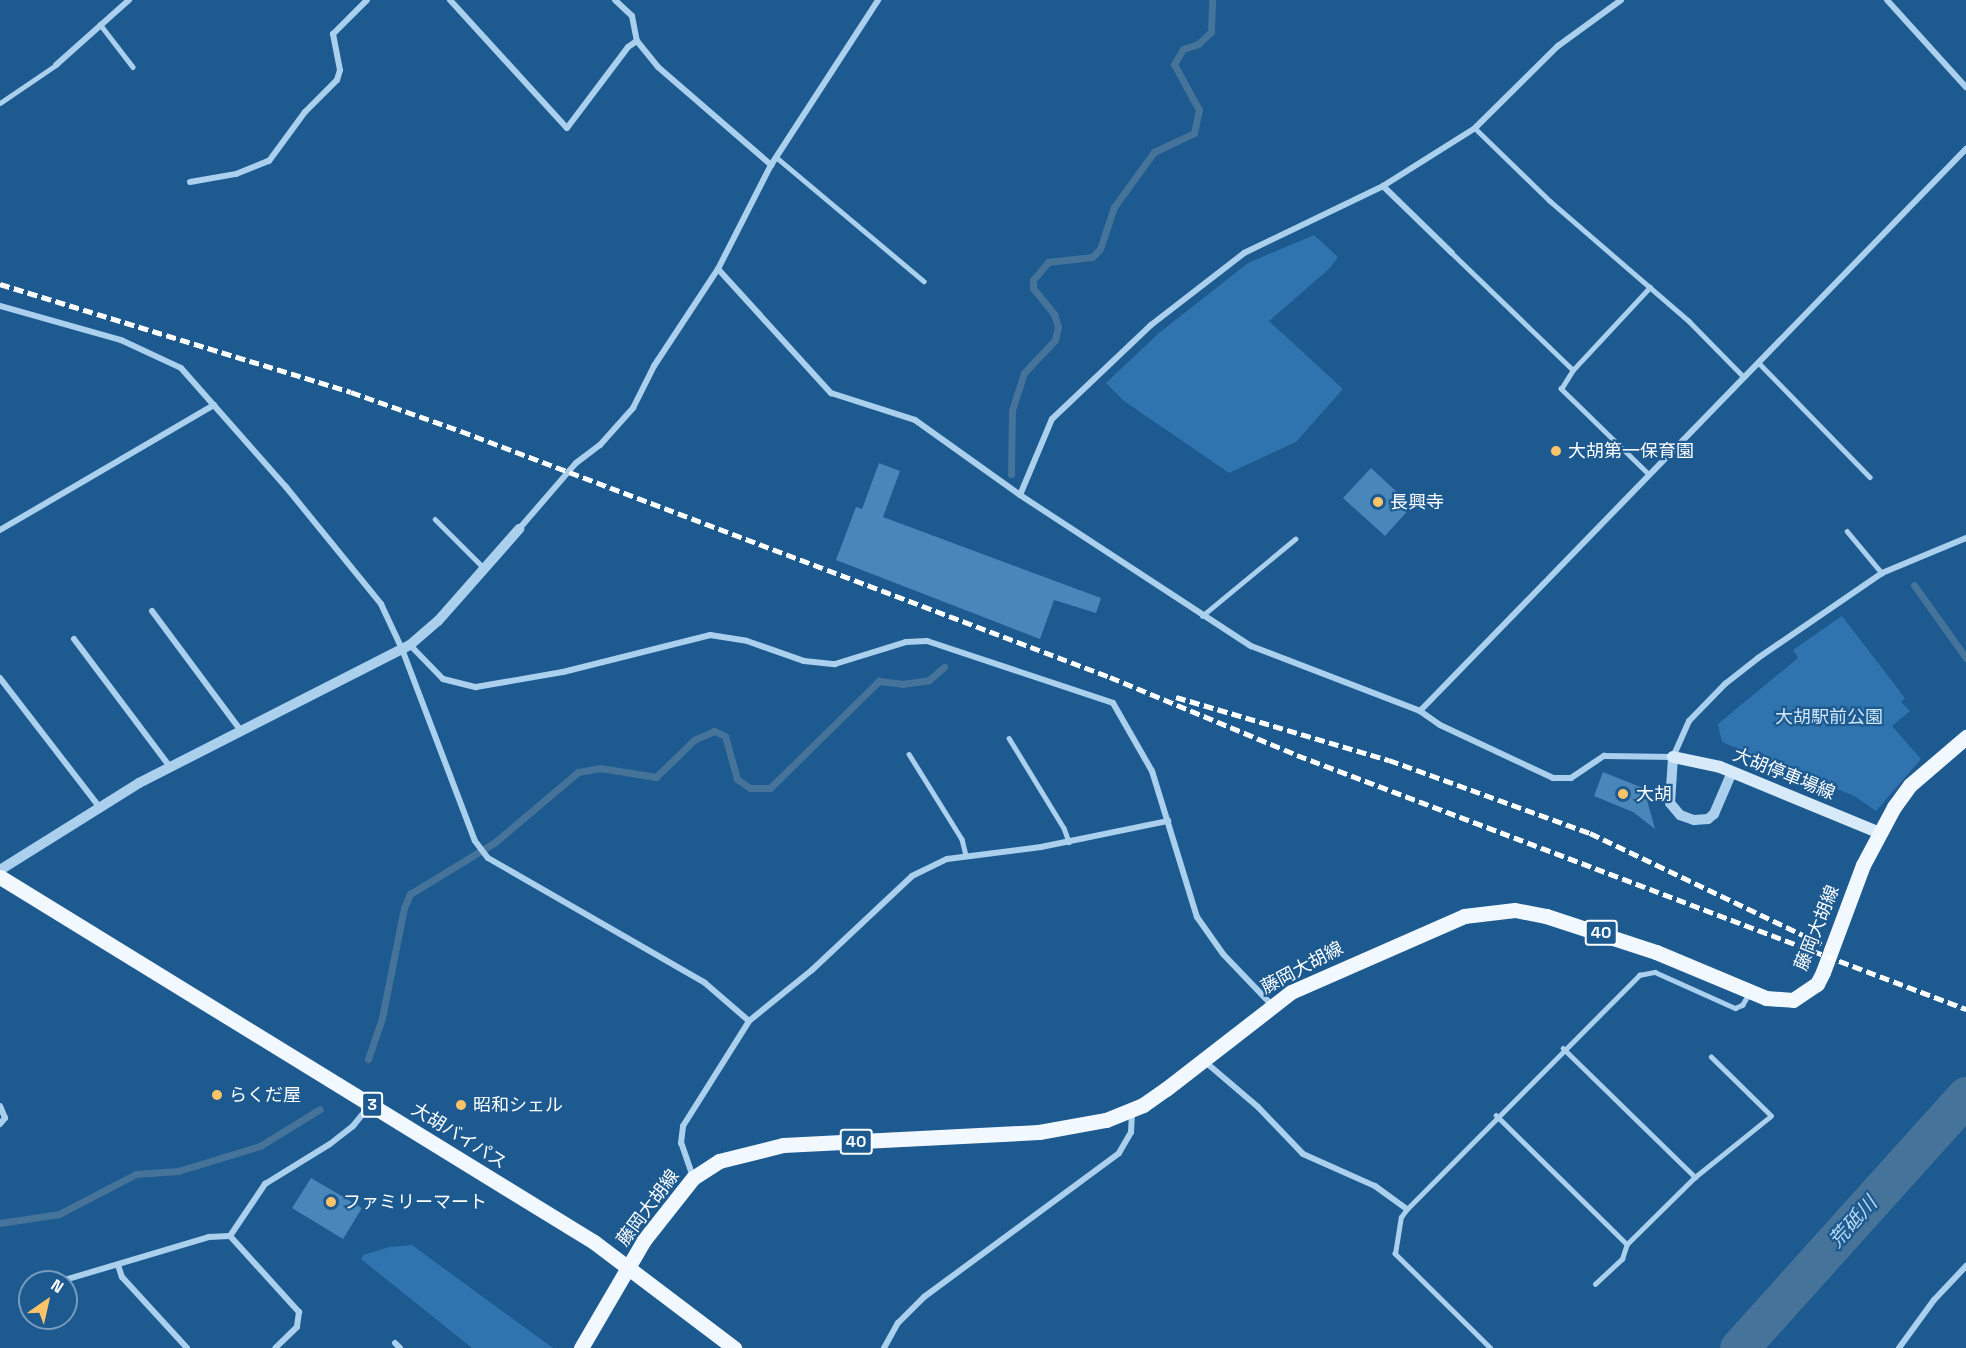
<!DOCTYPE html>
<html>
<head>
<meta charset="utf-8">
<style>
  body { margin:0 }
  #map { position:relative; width:1966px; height:1348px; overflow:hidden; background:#1c5a90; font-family:"Space Grotesk","Noto Sans JP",sans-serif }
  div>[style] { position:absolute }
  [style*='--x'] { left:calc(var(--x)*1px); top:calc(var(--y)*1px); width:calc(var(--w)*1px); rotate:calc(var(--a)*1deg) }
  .green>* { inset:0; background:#2f74ae }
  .stream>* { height:7px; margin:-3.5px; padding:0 3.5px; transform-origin:3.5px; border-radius:3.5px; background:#467399 }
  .river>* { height:39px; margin:-19.5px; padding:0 19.5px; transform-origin:19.5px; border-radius:19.5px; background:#467399 }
  .building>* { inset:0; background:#4986b9 }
  .service>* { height:4.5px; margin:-2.25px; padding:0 2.25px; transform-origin:2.25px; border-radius:2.25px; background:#aad0ee }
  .minor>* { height:6px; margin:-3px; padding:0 3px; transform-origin:3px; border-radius:3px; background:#aad0ee }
  .tertiary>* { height:10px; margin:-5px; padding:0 5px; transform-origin:5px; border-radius:5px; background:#aad0ee }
  .secondary>* { height:12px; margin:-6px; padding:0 6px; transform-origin:6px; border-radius:6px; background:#d7eafa }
  .primary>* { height:15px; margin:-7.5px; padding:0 7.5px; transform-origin:7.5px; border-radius:7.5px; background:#f1f8ff }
  .rail>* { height:4.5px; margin-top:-2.25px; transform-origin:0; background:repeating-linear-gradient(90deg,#fff 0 10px,transparent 0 14.5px) }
  .dots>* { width:16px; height:16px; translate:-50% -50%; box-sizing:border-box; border:3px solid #1c5a90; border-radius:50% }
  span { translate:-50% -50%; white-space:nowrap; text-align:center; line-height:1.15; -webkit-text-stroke:4.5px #1c5a90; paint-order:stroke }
  .shield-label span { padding:2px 4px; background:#1c5a90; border:2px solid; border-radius:4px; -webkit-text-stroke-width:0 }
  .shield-label { font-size:16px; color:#fff; font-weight:700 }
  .poi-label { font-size:18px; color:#fff }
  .left { translate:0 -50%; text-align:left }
  .park-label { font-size:18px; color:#d0e7fa }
  .street-label { font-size:18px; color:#fff }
  .water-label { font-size:20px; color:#b6d9f5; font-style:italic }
  .north { position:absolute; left:18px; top:1270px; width:60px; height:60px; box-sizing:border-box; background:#1c5a90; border:2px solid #779cbc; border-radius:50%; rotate:34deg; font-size:16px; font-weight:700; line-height:24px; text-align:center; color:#fff }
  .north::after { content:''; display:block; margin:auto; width:21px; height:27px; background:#ffc468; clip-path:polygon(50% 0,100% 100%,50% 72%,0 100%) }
</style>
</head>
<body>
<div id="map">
  <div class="green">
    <i style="clip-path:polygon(1314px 235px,1338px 257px,1330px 268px,1269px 321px,1343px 389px,1296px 442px,1229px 473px,1124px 401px,1106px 383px,1159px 333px,1248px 263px)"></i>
    <i style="clip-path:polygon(1842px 616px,1905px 698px,1901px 702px,1910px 711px,1892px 726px,1921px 759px,1876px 811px,1854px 796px,1722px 742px,1718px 724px,1798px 658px,1793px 650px)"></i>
    <i style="clip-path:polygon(412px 1245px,509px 1316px,553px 1348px,472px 1348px,361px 1259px,363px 1255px,389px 1247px)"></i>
  </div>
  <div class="stream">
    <i style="--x:1011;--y:474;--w:64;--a:-89.1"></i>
    <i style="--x:1012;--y:410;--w:39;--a:-72"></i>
    <i style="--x:1024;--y:373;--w:45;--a:-46.8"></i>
    <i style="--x:1055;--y:340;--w:13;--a:-77"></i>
    <i style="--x:1058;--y:327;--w:14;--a:-107"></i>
    <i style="--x:1054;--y:314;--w:33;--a:-129"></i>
    <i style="--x:1033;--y:288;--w:8;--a:-90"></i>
    <i style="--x:1033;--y:280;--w:23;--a:-50"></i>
    <i style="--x:1048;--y:262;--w:44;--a:-6.5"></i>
    <i style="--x:1092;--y:257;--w:11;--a:-45"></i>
    <i style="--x:1100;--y:249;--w:44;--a:-71.6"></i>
    <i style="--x:1114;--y:207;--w:68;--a:-54"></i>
    <i style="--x:1154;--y:152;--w:44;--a:-25.4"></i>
    <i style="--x:1194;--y:133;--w:24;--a:-78"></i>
    <i style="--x:1199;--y:110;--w:52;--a:-118.5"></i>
    <i style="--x:1174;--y:64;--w:17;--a:-59"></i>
    <i style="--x:1183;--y:49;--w:16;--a:-18"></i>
    <i style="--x:1198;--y:44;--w:18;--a:-43"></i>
    <i style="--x:1211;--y:32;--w:32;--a:-88"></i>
    <i style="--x:1914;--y:585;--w:90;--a:54.5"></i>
    <i style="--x:368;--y:1059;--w:43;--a:-71.1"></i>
    <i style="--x:382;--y:1018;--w:112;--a:-78.7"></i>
    <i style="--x:404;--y:908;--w:15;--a:-67"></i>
    <i style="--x:410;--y:894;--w:98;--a:-31.3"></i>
    <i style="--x:494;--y:843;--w:110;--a:-40.2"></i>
    <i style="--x:578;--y:772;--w:22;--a:-10"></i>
    <i style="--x:600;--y:768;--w:57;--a:9.1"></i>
    <i style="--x:656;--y:777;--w:53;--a:-44.2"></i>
    <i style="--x:694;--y:740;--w:22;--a:-24"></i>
    <i style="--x:714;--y:731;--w:12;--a:24"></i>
    <i style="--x:725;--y:736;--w:45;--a:74.4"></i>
    <i style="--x:737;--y:779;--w:16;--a:35"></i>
    <i style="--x:750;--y:788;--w:20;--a:0"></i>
    <i style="--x:770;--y:788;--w:153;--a:-44.5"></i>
    <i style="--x:879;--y:681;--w:23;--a:7"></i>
    <i style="--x:902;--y:684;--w:27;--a:-8"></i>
    <i style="--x:929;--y:680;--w:20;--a:-41"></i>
    <i style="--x:0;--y:1223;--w:60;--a:-8.7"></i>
    <i style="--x:59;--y:1214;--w:87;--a:-27.5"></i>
    <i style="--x:136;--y:1174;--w:42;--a:-4.1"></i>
    <i style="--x:178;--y:1171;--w:86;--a:-17"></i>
    <i style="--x:260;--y:1146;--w:70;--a:-31.7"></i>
  </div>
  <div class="river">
    <i style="--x:1739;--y:1348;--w:339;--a:-48"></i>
  </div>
  <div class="building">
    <i style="clip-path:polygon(879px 463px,900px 471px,883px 517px,1101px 598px,1096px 613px,1054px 600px,1040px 639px,836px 560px,856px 507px,862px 509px)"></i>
    <i style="clip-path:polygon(1371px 468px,1412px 506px,1385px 536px,1343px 498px)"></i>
    <i style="clip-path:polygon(1603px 772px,1643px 788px,1639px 797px,1647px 800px,1655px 829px,1633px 812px,1594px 796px)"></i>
    <i style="clip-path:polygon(311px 1178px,362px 1208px,343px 1239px,292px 1208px)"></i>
  </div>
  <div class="service">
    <i style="--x:100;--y:24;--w:54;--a:52.5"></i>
    <i style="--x:0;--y:103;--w:68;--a:-34.2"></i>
    <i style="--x:1475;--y:128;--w:105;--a:44.2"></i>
    <i style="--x:1550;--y:201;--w:184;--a:40.8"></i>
    <i style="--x:1689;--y:321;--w:78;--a:45.5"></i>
    <i style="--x:776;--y:157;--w:193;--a:40"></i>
    <i style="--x:1452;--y:253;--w:168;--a:44"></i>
    <i style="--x:1759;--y:363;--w:159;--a:45.8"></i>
    <i style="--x:1648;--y:474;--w:122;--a:-135.7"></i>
    <i style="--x:1561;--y:389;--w:22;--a:-58"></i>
    <i style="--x:1573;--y:370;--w:113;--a:-47.1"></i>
    <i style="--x:435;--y:519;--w:68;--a:45"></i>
    <i style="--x:1847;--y:531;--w:55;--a:50.2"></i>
    <i style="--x:1202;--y:616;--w:121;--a:-39.6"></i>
    <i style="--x:1009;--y:738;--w:105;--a:58.6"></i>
    <i style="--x:1064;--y:828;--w:15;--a:70"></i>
    <i style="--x:909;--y:754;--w:100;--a:58.1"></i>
    <i style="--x:962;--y:839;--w:16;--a:76"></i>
    <i style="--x:1563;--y:1048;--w:185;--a:44.3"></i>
    <i style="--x:1496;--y:1115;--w:184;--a:44.6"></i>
    <i style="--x:1595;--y:1284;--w:37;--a:-43"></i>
    <i style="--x:1622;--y:1259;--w:16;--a:-72"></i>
    <i style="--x:1627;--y:1244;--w:95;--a:-44.6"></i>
    <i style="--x:1695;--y:1177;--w:97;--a:-38.8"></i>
    <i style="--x:1771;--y:1116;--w:84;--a:-135.5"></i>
    <i style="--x:1490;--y:1348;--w:134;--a:-135.3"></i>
    <i style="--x:1395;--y:1254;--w:37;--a:-81"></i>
    <i style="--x:1401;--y:1217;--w:10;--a:-53"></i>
    <i style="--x:1407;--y:1209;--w:330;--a:-45.2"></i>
    <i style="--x:1639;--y:975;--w:16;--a:-11"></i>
    <i style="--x:1655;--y:972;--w:88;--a:24.2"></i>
    <i style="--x:1735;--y:1008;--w:8;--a:-23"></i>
    <i style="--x:1742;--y:1005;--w:13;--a:-58"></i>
  </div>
  <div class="minor">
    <i style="--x:450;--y:0;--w:173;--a:47.6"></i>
    <i style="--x:567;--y:128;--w:101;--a:-53"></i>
    <i style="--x:628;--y:47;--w:11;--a:-34"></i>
    <i style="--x:615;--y:0;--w:23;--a:43"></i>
    <i style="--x:632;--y:16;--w:25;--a:79"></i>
    <i style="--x:637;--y:41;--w:33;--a:51"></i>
    <i style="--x:658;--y:67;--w:150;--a:40.9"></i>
    <i style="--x:1887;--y:0;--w:118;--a:47.8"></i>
    <i style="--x:56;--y:65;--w:98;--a:-41.7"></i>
    <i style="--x:190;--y:182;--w:47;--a:-9.9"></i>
    <i style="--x:236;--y:174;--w:35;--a:-22"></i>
    <i style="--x:269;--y:161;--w:61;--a:-53.7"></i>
    <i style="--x:305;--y:112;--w:45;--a:-45"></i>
    <i style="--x:337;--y:80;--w:10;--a:-73"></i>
    <i style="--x:340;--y:70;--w:37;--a:-101"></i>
    <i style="--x:333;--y:34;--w:48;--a:-45"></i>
    <i style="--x:1383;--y:186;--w:96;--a:44.2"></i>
    <i style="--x:718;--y:269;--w:168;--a:47.7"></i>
    <i style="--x:831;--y:393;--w:88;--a:17.8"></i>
    <i style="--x:915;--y:420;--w:129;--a:35.5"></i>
    <i style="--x:1020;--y:495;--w:276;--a:33.2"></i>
    <i style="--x:1251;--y:646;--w:181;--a:21"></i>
    <i style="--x:1420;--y:711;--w:24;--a:35"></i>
    <i style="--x:1440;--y:725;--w:125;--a:25.1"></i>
    <i style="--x:1553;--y:778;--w:18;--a:0"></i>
    <i style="--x:1571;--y:778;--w:40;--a:-34"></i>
    <i style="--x:1604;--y:756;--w:69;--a:0.8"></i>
    <i style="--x:1673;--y:757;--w:39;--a:-66"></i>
    <i style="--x:1689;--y:721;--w:52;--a:-45.8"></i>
    <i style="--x:1725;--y:684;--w:42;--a:-38.2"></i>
    <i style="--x:1758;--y:658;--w:150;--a:-34.4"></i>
    <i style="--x:1882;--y:573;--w:91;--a:-22.6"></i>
    <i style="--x:0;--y:306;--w:126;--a:15.7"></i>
    <i style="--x:121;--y:340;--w:66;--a:25"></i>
    <i style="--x:181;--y:368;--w:159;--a:48.6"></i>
    <i style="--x:286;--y:487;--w:151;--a:50.9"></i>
    <i style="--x:381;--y:604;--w:50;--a:65"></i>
    <i style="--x:402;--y:649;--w:205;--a:69.2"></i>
    <i style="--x:475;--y:841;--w:21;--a:53"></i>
    <i style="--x:488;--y:858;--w:250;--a:29.9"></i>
    <i style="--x:705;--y:983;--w:58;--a:40.8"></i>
    <i style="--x:1020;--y:495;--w:82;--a:-67.2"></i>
    <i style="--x:1052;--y:419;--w:137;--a:-43.5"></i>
    <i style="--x:1151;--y:325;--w:118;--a:-37.7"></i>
    <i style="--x:1244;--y:253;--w:154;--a:-25.7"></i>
    <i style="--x:1383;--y:186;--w:109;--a:-32.2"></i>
    <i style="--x:1475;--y:128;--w:117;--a:-44.7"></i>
    <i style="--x:1558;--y:46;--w:78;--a:-36.1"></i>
    <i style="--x:519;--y:529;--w:87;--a:-49.2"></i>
    <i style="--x:576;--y:463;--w:30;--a:-37"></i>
    <i style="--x:600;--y:445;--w:50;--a:-48.3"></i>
    <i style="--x:633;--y:408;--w:47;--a:-63.4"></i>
    <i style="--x:654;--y:366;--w:116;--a:-56.6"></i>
    <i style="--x:718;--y:269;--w:117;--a:-63"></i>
    <i style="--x:771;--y:165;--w:197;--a:-57"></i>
    <i style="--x:0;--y:530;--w:248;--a:-30.3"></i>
    <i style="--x:152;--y:611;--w:149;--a:53.4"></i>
    <i style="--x:74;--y:639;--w:160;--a:53.1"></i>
    <i style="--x:410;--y:645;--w:47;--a:45.9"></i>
    <i style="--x:443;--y:679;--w:34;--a:14"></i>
    <i style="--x:476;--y:687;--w:88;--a:-9.8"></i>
    <i style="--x:563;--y:672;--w:152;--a:-14.1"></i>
    <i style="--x:710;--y:635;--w:37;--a:9"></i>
    <i style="--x:747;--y:641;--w:60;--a:19.3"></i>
    <i style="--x:804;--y:661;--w:31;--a:6"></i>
    <i style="--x:835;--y:664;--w:74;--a:-17.2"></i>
    <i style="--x:906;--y:642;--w:21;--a:-3"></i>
    <i style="--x:927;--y:641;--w:196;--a:18.4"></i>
    <i style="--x:1113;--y:703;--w:78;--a:60.2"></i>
    <i style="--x:1152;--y:771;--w:153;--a:72.9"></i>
    <i style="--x:1197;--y:917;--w:45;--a:54.9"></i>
    <i style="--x:1223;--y:954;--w:69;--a:46.2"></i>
    <i style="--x:0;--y:678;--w:164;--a:52.4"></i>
    <i style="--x:1420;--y:711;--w:784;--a:-45.83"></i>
    <i style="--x:1203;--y:1060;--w:72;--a:40.5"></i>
    <i style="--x:1258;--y:1107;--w:65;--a:46.2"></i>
    <i style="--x:1303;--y:1154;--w:79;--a:24"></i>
    <i style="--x:1375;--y:1186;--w:39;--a:36"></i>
    <i style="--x:0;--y:1106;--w:13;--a:67"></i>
    <i style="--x:5;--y:1118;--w:8;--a:130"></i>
    <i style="--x:693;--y:1177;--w:36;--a:-109"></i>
    <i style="--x:681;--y:1143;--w:17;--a:-83"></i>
    <i style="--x:683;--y:1126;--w:124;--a:-57.8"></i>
    <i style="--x:749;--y:1021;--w:81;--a:-39"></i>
    <i style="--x:812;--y:970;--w:137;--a:-43.2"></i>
    <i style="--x:912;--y:876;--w:39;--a:-26"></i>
    <i style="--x:947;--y:859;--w:95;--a:-7.3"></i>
    <i style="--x:1041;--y:847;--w:130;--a:-11.6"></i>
    <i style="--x:230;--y:1236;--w:103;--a:47.8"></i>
    <i style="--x:299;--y:1312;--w:15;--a:98"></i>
    <i style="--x:297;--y:1327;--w:30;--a:136"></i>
    <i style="--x:118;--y:1265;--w:13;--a:72"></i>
    <i style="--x:122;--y:1277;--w:96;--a:47.5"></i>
    <i style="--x:58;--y:1282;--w:158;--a:-16.6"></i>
    <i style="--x:209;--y:1237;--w:21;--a:-3"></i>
    <i style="--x:230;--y:1236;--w:63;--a:-56.1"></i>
    <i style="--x:265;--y:1184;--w:76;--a:-31.6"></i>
    <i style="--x:330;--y:1144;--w:29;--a:-38"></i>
    <i style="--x:353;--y:1126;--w:27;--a:-51"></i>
    <i style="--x:395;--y:1343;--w:7;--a:45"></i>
    <i style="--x:884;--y:1348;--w:29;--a:-61"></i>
    <i style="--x:898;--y:1323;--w:37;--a:-45"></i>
    <i style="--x:924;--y:1297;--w:242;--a:-36.4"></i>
    <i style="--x:1119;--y:1153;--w:24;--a:-60"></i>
    <i style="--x:1131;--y:1132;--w:21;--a:-87"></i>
    <i style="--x:1899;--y:1348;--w:59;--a:-53.9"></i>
    <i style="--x:1934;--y:1300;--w:47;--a:-46.7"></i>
  </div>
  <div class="tertiary">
    <i style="--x:1673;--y:757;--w:46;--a:93.7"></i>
    <i style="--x:1670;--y:803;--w:16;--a:50"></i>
    <i style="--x:1680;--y:815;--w:15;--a:20"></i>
    <i style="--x:1694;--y:820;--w:14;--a:-4"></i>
    <i style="--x:1708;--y:819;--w:8;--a:-40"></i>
    <i style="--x:1714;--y:814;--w:46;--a:-66.8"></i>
    <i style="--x:0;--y:870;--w:164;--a:-32"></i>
    <i style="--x:139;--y:783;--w:304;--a:-27"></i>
    <i style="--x:410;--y:645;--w:37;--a:-41"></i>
    <i style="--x:438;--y:621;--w:123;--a:-48.6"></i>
  </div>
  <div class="secondary">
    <i style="--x:1673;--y:757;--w:48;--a:12"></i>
    <i style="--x:1720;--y:767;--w:173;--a:22.4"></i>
  </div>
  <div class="primary">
    <i style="--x:0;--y:877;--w:697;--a:31.57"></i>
    <i style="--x:594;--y:1242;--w:176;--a:37.1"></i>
    <i style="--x:581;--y:1348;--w:125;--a:-59.7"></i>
    <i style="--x:644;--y:1240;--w:79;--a:-51.7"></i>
    <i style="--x:693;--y:1178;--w:31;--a:-33"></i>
    <i style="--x:719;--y:1161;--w:66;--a:-14"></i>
    <i style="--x:783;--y:1145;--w:256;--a:-2.9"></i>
    <i style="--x:1039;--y:1132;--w:68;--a:-10.2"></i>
    <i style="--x:1106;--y:1120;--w:40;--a:-22"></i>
    <i style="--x:1143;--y:1105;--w:28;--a:-35"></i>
    <i style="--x:1166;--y:1089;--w:158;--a:-37.8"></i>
    <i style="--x:1291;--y:992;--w:189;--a:-23.7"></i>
    <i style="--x:1464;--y:916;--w:51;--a:-6.7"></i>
    <i style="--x:1515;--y:910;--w:32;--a:11"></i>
    <i style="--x:1546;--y:916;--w:116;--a:18.1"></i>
    <i style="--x:1656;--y:952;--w:119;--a:22.7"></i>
    <i style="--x:1766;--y:998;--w:27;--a:4"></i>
    <i style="--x:1793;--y:1000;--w:29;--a:-34"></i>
    <i style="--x:1817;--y:984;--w:13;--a:-63"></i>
    <i style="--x:1823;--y:972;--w:114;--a:-69.5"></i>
    <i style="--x:1863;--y:865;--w:66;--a:-61.9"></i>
    <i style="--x:1894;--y:807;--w:27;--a:-54"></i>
    <i style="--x:1910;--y:785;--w:74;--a:-40.6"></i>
  </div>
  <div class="rail">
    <i style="--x:0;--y:284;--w:367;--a:17.1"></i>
    <i style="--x:351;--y:392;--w:117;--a:19.5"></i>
    <i style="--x:461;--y:431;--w:694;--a:20.76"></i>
    <i style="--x:1110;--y:677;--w:203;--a:22.6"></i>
    <i style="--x:1297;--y:755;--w:716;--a:20.79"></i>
    <i style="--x:1176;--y:697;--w:222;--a:16.5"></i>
    <i style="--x:1389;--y:760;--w:214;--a:20"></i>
    <i style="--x:1590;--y:833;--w:266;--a:25.6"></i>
  </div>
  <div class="dots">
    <i style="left:1556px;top:451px;background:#ffc468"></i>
    <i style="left:1378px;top:502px;background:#ffc468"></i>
    <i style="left:1623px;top:794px;background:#ffc468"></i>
    <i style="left:217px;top:1095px;background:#ffc468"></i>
    <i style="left:461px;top:1105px;background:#ffc468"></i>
    <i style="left:331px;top:1202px;background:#ffc468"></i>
  </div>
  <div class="shield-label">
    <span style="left:1601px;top:933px">40</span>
    <span style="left:372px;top:1105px">3</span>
    <span style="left:856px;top:1142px">40</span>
  </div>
  <div class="poi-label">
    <span class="left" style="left:1568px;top:451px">大胡第一保育園</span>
    <span class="left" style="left:1390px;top:502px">長興寺</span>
    <span class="left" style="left:1636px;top:794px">大胡</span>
    <span class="left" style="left:229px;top:1095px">らくだ屋</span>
    <span class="left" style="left:473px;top:1105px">昭和シェル</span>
    <span class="left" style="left:343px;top:1202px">ファミリーマート</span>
  </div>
  <div class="park-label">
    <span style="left:1829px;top:717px">大胡駅前公園</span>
  </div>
  <div class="street-label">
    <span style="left:1784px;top:774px;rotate:22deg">大胡停車場線</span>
    <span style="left:1817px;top:928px;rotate:-68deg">藤岡大胡線</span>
    <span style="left:1302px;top:968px;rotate:-28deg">藤岡大胡線</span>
    <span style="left:459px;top:1136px;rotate:32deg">大胡バイパス</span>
    <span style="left:648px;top:1208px;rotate:-53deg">藤岡大胡線</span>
  </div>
  <div class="water-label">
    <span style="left:1853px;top:1222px;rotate:-48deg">荒砥川</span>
  </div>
  <div class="north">N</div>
</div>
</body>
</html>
